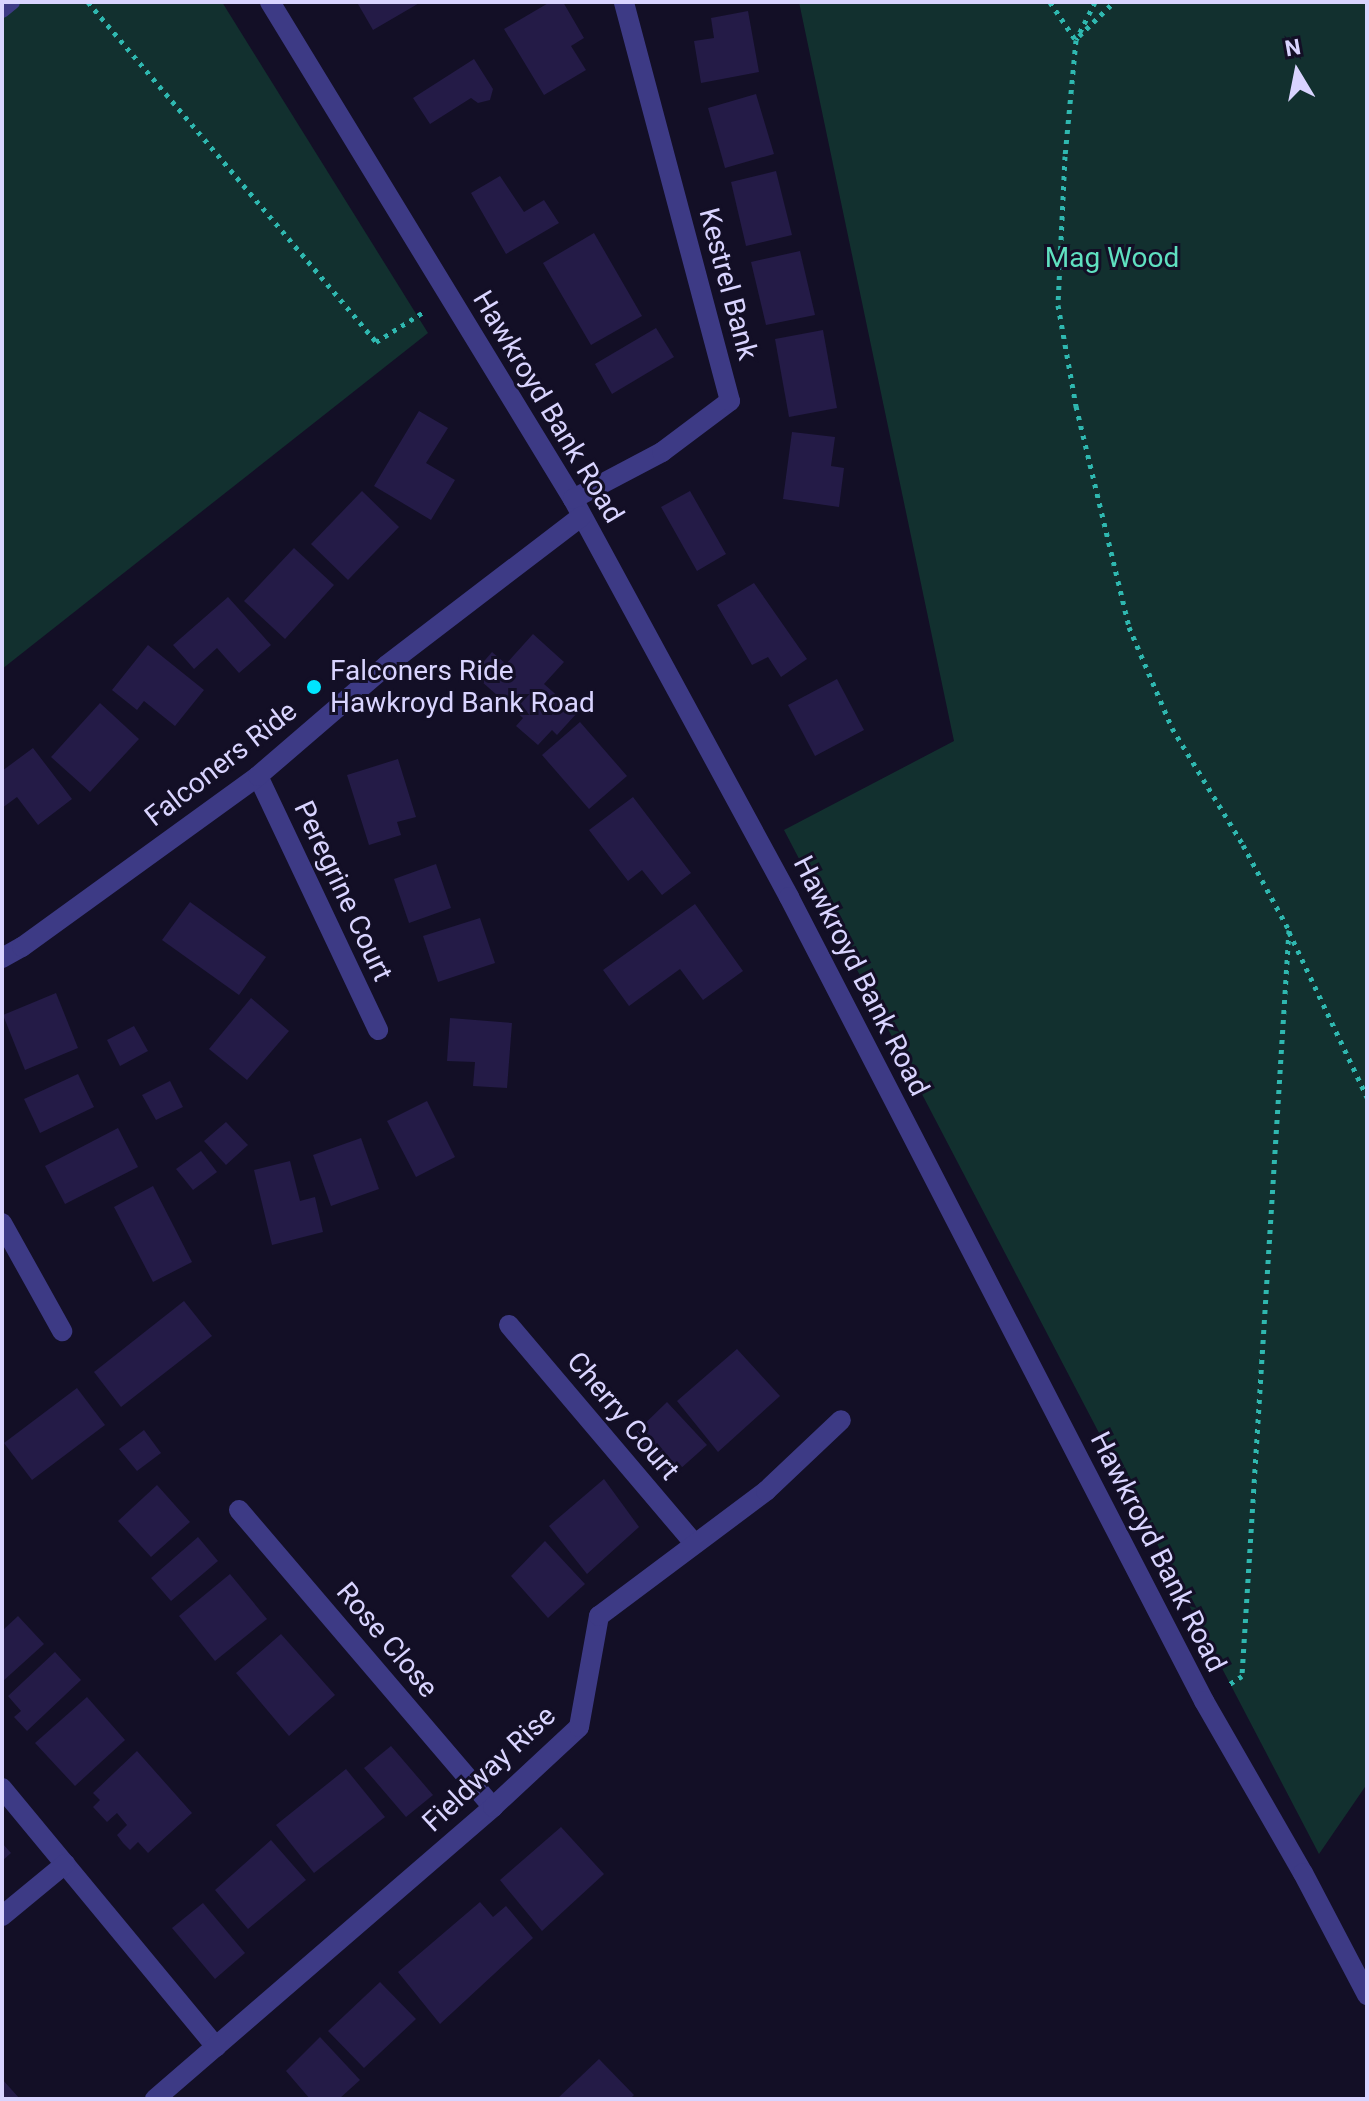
<!DOCTYPE html>
<html>
<head>
<meta charset="utf-8">
<style>
  body { margin:0 }
  #map { position:relative; width:1369px; height:2101px; overflow:hidden; background:#130f26; font-family:Roboto,sans-serif }
  div>[style] { position:absolute }
  [style*='--x'] { left:calc(var(--x)*1px); top:calc(var(--y)*1px); width:calc(var(--w)*1px); rotate:calc(var(--a)*1deg) }
  .green>* { inset:0; background:#12302f }
  .building>* { inset:0; background:#241b47 }
  .path>* { height:5px; margin-top:-2.5px; transform-origin:0; background:repeating-linear-gradient(90deg,#2fb8b0 0 4px,transparent 0 10px) }
  .lane>* { height:16px; margin:-8px; padding:0 8px; transform-origin:8px; border-radius:8px; background:#3d3a85 }
  .street>* { height:20px; margin:-10px; padding:0 10px; transform-origin:10px; border-radius:10px; background:#3d3a85 }
  .dots>* { width:22px; height:22px; translate:-50% -50%; box-sizing:border-box; border:4px solid #130f26; border-radius:50% }
  span { translate:-50% -50%; white-space:nowrap; text-align:center; line-height:1.15; -webkit-text-stroke:6px #130f26; paint-order:stroke }
  .park-label { font-size:28px; color:#5fe0c0 }
  .street-label { font-size:28px; color:#d9d4ff }
  .poi-label { font-size:28px; color:#d9d4ff }
  .left { translate:0 -50%; text-align:left }
  .frame { position:absolute; inset:0; border:4px solid #d9d4ff; pointer-events:none }
  .north { position:absolute; left:1257px; top:32px; width:80px; height:80px; -webkit-text-stroke:6px #130f26; paint-order:stroke; rotate:350deg; font-size:22px; font-weight:700; line-height:32px; text-align:center; color:#d9d4ff }
  .north::after { content:''; display:block; margin:auto; width:28px; height:36px; background:#d9d4ff; clip-path:polygon(50% 0,100% 100%,50% 72%,0 100%) }
</style>
</head>
<body>
<div id="map">
  <div class="green">
    <i style="clip-path:polygon(2px 2px,222px 2px,428px 333px,2px 669px)"></i>
    <i style="clip-path:polygon(799px 2px,1367px 2px,1367px 1784px,1319px 1854px,784px 830px,954px 741px)"></i>
  </div>
  <div class="building">
    <i style="clip-path:polygon(361px 2px,421px 2px,373px 30px,358px 4px)"></i>
    <i style="clip-path:polygon(550px 2px,563px 2px,584px 38px,571px 46px,586px 70px,544px 95px,504px 29px)"></i>
    <i style="clip-path:polygon(748px 11px,759px 72px,701px 83px,694px 41px,714px 38px,711px 18px)"></i>
    <i style="clip-path:polygon(474px 59px,493px 89px,490px 100px,478px 103px,471px 98px,430px 124px,413px 98px)"></i>
    <i style="clip-path:polygon(756px 94px,774px 154px,725px 168px,708px 108px)"></i>
    <i style="clip-path:polygon(776px 171px,792px 235px,746px 246px,731px 182px)"></i>
    <i style="clip-path:polygon(500px 176px,524px 212px,544px 200px,559px 223px,506px 254px,471px 193px)"></i>
    <i style="clip-path:polygon(594px 233px,642px 316px,591px 345px,543px 263px)"></i>
    <i style="clip-path:polygon(800px 251px,815px 315px,766px 325px,751px 262px)"></i>
    <i style="clip-path:polygon(656px 328px,674px 357px,612px 394px,595px 364px)"></i>
    <i style="clip-path:polygon(823px 330px,837px 408px,789px 417px,775px 339px)"></i>
    <i style="clip-path:polygon(419px 411px,448px 428px,426px 463px,455px 480px,431px 520px,374px 486px)"></i>
    <i style="clip-path:polygon(792px 432px,835px 437px,831px 466px,844px 468px,839px 507px,783px 499px)"></i>
    <i style="clip-path:polygon(362px 491px,399px 527px,348px 580px,311px 544px)"></i>
    <i style="clip-path:polygon(690px 491px,726px 554px,697px 571px,661px 507px)"></i>
    <i style="clip-path:polygon(294px 548px,334px 585px,285px 639px,244px 601px)"></i>
    <i style="clip-path:polygon(754px 583px,807px 659px,781px 677px,768px 657px,752px 665px,717px 605px)"></i>
    <i style="clip-path:polygon(228px 597px,271px 645px,239px 673px,217px 648px,194px 669px,173px 645px)"></i>
    <i style="clip-path:polygon(533px 634px,564px 662px,544px 684px,577px 713px,557px 735px,552px 730px,538px 745px,516px 726px,523px 718px,473px 674px,492px 652px,506px 664px)"></i>
    <i style="clip-path:polygon(148px 645px,204px 690px,175px 726px,144px 701px,137px 710px,112px 690px)"></i>
    <i style="clip-path:polygon(837px 679px,864px 730px,815px 756px,788px 705px)"></i>
    <i style="clip-path:polygon(100px 703px,139px 739px,90px 792px,51px 757px)"></i>
    <i style="clip-path:polygon(580px 722px,627px 776px,589px 809px,542px 755px)"></i>
    <i style="clip-path:polygon(33px 748px,72px 799px,38px 825px,17px 797px,2px 808px,2px 771px)"></i>
    <i style="clip-path:polygon(398px 759px,416px 817px,397px 822px,401px 835px,369px 845px,347px 775px)"></i>
    <i style="clip-path:polygon(633px 797px,691px 873px,662px 895px,642px 870px,628px 881px,589px 830px)"></i>
    <i style="clip-path:polygon(436px 864px,451px 908px,409px 923px,394px 879px)"></i>
    <i style="clip-path:polygon(190px 902px,266px 957px,239px 995px,162px 940px)"></i>
    <i style="clip-path:polygon(695px 904px,743px 971px,703px 1000px,680px 969px,629px 1006px,603px 970px)"></i>
    <i style="clip-path:polygon(480px 918px,495px 963px,438px 982px,423px 936px)"></i>
    <i style="clip-path:polygon(56px 993px,78px 1048px,25px 1070px,3px 1015px)"></i>
    <i style="clip-path:polygon(251px 998px,289px 1031px,247px 1080px,209px 1049px)"></i>
    <i style="clip-path:polygon(450px 1018px,512px 1023px,507px 1088px,473px 1086px,475px 1062px,447px 1061px)"></i>
    <i style="clip-path:polygon(134px 1026px,148px 1051px,120px 1066px,107px 1040px)"></i>
    <i style="clip-path:polygon(78px 1074px,94px 1107px,40px 1133px,24px 1099px)"></i>
    <i style="clip-path:polygon(170px 1081px,183px 1107px,156px 1120px,142px 1095px)"></i>
    <i style="clip-path:polygon(427px 1101px,455px 1157px,416px 1177px,387px 1121px)"></i>
    <i style="clip-path:polygon(226px 1122px,248px 1145px,226px 1165px,204px 1141px)"></i>
    <i style="clip-path:polygon(118px 1128px,138px 1167px,65px 1204px,45px 1166px)"></i>
    <i style="clip-path:polygon(361px 1138px,379px 1189px,331px 1206px,313px 1155px)"></i>
    <i style="clip-path:polygon(201px 1151px,217px 1172px,193px 1190px,176px 1169px)"></i>
    <i style="clip-path:polygon(290px 1161px,300px 1201px,315px 1197px,323px 1232px,272px 1245px,254px 1170px)"></i>
    <i style="clip-path:polygon(153px 1186px,192px 1262px,153px 1282px,114px 1207px)"></i>
    <i style="clip-path:polygon(184px 1301px,212px 1336px,121px 1407px,94px 1372px)"></i>
    <i style="clip-path:polygon(737px 1349px,780px 1396px,718px 1452px,677px 1401px)"></i>
    <i style="clip-path:polygon(77px 1388px,105px 1425px,32px 1480px,4px 1443px)"></i>
    <i style="clip-path:polygon(667px 1402px,707px 1445px,670px 1478px,632px 1436px)"></i>
    <i style="clip-path:polygon(144px 1430px,161px 1453px,137px 1471px,119px 1449px)"></i>
    <i style="clip-path:polygon(604px 1479px,639px 1527px,587px 1574px,549px 1526px)"></i>
    <i style="clip-path:polygon(157px 1485px,190px 1522px,151px 1557px,118px 1521px)"></i>
    <i style="clip-path:polygon(198px 1537px,218px 1561px,171px 1601px,151px 1578px)"></i>
    <i style="clip-path:polygon(545px 1541px,585px 1584px,548px 1618px,511px 1576px)"></i>
    <i style="clip-path:polygon(230px 1574px,267px 1619px,215px 1661px,179px 1616px)"></i>
    <i style="clip-path:polygon(18px 1616px,44px 1644px,2px 1682px,2px 1631px)"></i>
    <i style="clip-path:polygon(281px 1634px,335px 1695px,289px 1736px,236px 1673px)"></i>
    <i style="clip-path:polygon(55px 1652px,81px 1680px,27px 1731px,14px 1717px,21px 1711px,8px 1696px)"></i>
    <i style="clip-path:polygon(87px 1697px,125px 1740px,75px 1786px,35px 1743px)"></i>
    <i style="clip-path:polygon(391px 1746px,433px 1795px,406px 1817px,364px 1768px)"></i>
    <i style="clip-path:polygon(137px 1751px,192px 1813px,148px 1853px,138px 1842px,130px 1850px,123px 1843px,117px 1835px,127px 1825px,117px 1813px,107px 1822px,93px 1807px,100px 1800px,93px 1793px)"></i>
    <i style="clip-path:polygon(346px 1769px,385px 1817px,314px 1873px,276px 1825px)"></i>
    <i style="clip-path:polygon(561px 1827px,604px 1874px,542px 1931px,500px 1880px)"></i>
    <i style="clip-path:polygon(271px 1840px,306px 1880px,248px 1929px,215px 1890px)"></i>
    <i style="clip-path:polygon(2px 1843px,11px 1853px,2px 1861px)"></i>
    <i style="clip-path:polygon(480px 1902px,493px 1917px,506px 1906px,533px 1938px,440px 2024px,398px 1972px)"></i>
    <i style="clip-path:polygon(203px 1903px,245px 1953px,215px 1979px,172px 1928px)"></i>
    <i style="clip-path:polygon(380px 1982px,416px 2019px,364px 2068px,328px 2031px)"></i>
    <i style="clip-path:polygon(320px 2037px,360px 2080px,339px 2099px,310px 2099px,286px 2071px)"></i>
    <i style="clip-path:polygon(599px 2059px,634px 2095px,630px 2099px,557px 2099px)"></i>
    <i style="clip-path:polygon(2px 2079px,20px 2099px,2px 2099px)"></i>
  </div>
  <div class="path">
    <i style="--x:88;--y:2;--w:446;--a:49.7"></i>
    <i style="--x:376;--y:342;--w:58;--a:-32.3"></i>
    <i style="--x:1050;--y:2;--w:45;--a:56"></i>
    <i style="--x:1095;--y:2;--w:42;--a:116.6"></i>
    <i style="--x:1076;--y:40;--w:117;--a:95.4"></i>
    <i style="--x:1065;--y:156;--w:149;--a:92.7"></i>
    <i style="--x:1058;--y:305;--w:103;--a:79.9"></i>
    <i style="--x:1076;--y:406;--w:227;--a:76.5"></i>
    <i style="--x:1129;--y:627;--w:110;--a:66.9"></i>
    <i style="--x:1172;--y:728;--w:137;--a:58.7"></i>
    <i style="--x:1243;--y:845;--w:97;--a:61.6"></i>
    <i style="--x:1289;--y:930;--w:747;--a:93.61"></i>
    <i style="--x:1242;--y:1676;--w:17;--a:147"></i>
    <i style="--x:1079;--y:36;--w:49;--a:-44.2"></i>
    <i style="--x:1289;--y:932;--w:183;--a:64.7"></i>
  </div>
  <div class="lane">
    <i style="--x:2;--y:10;--w:13;--a:-39"></i>
  </div>
  <div class="street">
    <i style="--x:270;--y:2;--w:582;--a:58.63"></i>
    <i style="--x:573;--y:499;--w:453;--a:61.5"></i>
    <i style="--x:789;--y:897;--w:905;--a:62.7"></i>
    <i style="--x:1204;--y:1701;--w:198;--a:60.1"></i>
    <i style="--x:1303;--y:1873;--w:138;--a:62.3"></i>
    <i style="--x:573;--y:499;--w:101;--a:-27.8"></i>
    <i style="--x:662;--y:452;--w:85;--a:-36.9"></i>
    <i style="--x:730;--y:401;--w:413;--a:-104.9"></i>
    <i style="--x:258;--y:776;--w:281;--a:64.7"></i>
    <i style="--x:2;--y:958;--w:23;--a:-29"></i>
    <i style="--x:22;--y:947;--w:291;--a:-35.9"></i>
    <i style="--x:258;--y:776;--w:170;--a:-40.7"></i>
    <i style="--x:387;--y:665;--w:245;--a:-37.4"></i>
    <i style="--x:2;--y:1223;--w:124;--a:60.9"></i>
    <i style="--x:509;--y:1325;--w:287;--a:49.7"></i>
    <i style="--x:239;--y:1510;--w:391;--a:49.5"></i>
    <i style="--x:2;--y:1788;--w:336;--a:50.4"></i>
    <i style="--x:2;--y:1916;--w:82;--a:-39.5"></i>
    <i style="--x:155;--y:2099;--w:447;--a:-40.8"></i>
    <i style="--x:493;--y:1807;--w:117;--a:-42.9"></i>
    <i style="--x:579;--y:1727;--w:113;--a:-79.8"></i>
    <i style="--x:599;--y:1616;--w:209;--a:-36.8"></i>
    <i style="--x:766;--y:1491;--w:103;--a:-43.4"></i>
  </div>
  <div class="dots">
    <i style="left:314px;top:687px;background:#00e5ff"></i>
  </div>
  <div class="park-label">
    <span style="left:1112px;top:258px">Mag Wood</span>
  </div>
  <div class="street-label">
    <span style="left:728px;top:284px;rotate:75deg">Kestrel Bank</span>
    <span style="left:548px;top:407px;rotate:59deg">Hawkroyd Bank Road</span>
    <span style="left:221px;top:764px;rotate:-38deg">Falconers Ride</span>
    <span style="left:343px;top:891px;rotate:65deg">Peregrine Court</span>
    <span style="left:861px;top:976px;rotate:63deg">Hawkroyd Bank Road</span>
    <span style="left:623px;top:1416px;rotate:50deg">Cherry Court</span>
    <span style="left:1158px;top:1552px;rotate:63deg">Hawkroyd Bank Road</span>
    <span style="left:387px;top:1640px;rotate:50deg">Rose Close</span>
    <span style="left:489px;top:1769px;rotate:-43deg">Fieldway Rise</span>
  </div>
  <div class="poi-label">
    <span class="left" style="left:330px;top:687px">Falconers Ride<br>Hawkroyd Bank Road</span>
  </div>
  <div class="frame"></div>
  <div class="north">N</div>
</div>
</body>
</html>
